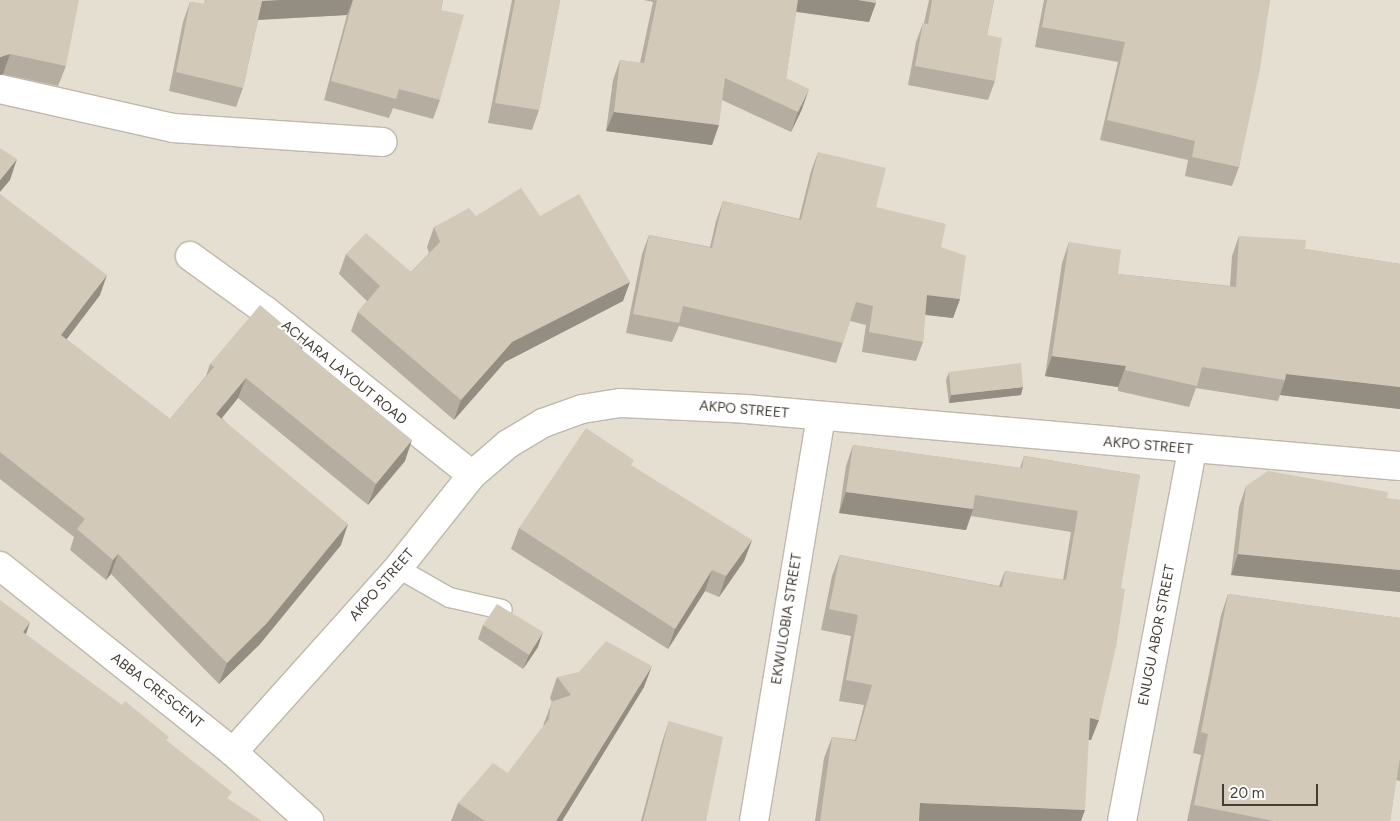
<!DOCTYPE html>
<html>
<head>
<meta charset="utf-8">
<style>
  body { margin:0 }
  #map { position:relative; width:1400px; height:821px; overflow:hidden; background:#f1ede4; font-family:Figtree,sans-serif }
  div>[style] { position:absolute }
  [style*='--x'] { left:calc(var(--x)*1px); top:calc(var(--y)*1px); width:calc(var(--w)*1px); rotate:calc(var(--a)*1deg) }
  .residential>* { inset:0; background:#e5dfd2 }
  .roads { filter:drop-shadow(1px 0 #bfb8aa) drop-shadow(-1px 0 #bfb8aa) drop-shadow(0 1px #bfb8aa) drop-shadow(0 -1px #bfb8aa) }
  .service>* { height:19px; margin:-9.5px; padding:0 9.5px; transform-origin:9.5px; border-radius:9.5px; background:#fff }
  .minor>* { height:28px; margin:-14px; padding:0 14px; transform-origin:14px; border-radius:14px; background:#fff }
  .wall>* { inset:0; background:#b5ad9f }
  .shaded-wall>* { inset:0; background:#938d82 }
  .building>* { inset:0; background:#d2c9b9 }
  span { translate:-50% -50%; white-space:nowrap; text-align:center; line-height:1.15; -webkit-text-stroke:4.5px #fff; paint-order:stroke }
  .street-label { font-size:14px; color:#433d34 }
  .scale { position:absolute; left:1222px; top:784px; width:96px; height:22px; box-sizing:border-box; border:2px solid #433d34; border-top:0; padding-left:6px; font-size:15px; line-height:18px; white-space:nowrap; color:#433d34; -webkit-text-stroke:4px #fff; paint-order:stroke }
</style>
</head>
<body>
<div id="map">
  <div class="residential">
    <i style="clip-path:polygon(0 0,1400px 0,1400px 821px,0 821px)"></i>
  </div>
  <div class="roads">
    <div class="service">
      <i style="--x:398;--y:568;--w:59;--a:29.6"></i>
      <i style="--x:449;--y:597;--w:54;--a:12.8"></i>
    </div>
    <div class="minor">
      <i style="--x:0;--y:89;--w:177;--a:12.7"></i>
      <i style="--x:173;--y:128;--w:210;--a:3.8"></i>
      <i style="--x:190;--y:256;--w:94;--a:35.9"></i>
      <i style="--x:266;--y:311;--w:263;--a:38.5"></i>
      <i style="--x:0;--y:566;--w:298;--a:38.6"></i>
      <i style="--x:233;--y:752;--w:103;--a:42.2"></i>
      <i style="--x:233;--y:752;--w:247;--a:-48.1"></i>
      <i style="--x:398;--y:568;--w:119;--a:-51.5"></i>
      <i style="--x:472;--y:475;--w:48;--a:-40.7"></i>
      <i style="--x:508;--y:444;--w:41;--a:-31"></i>
      <i style="--x:543;--y:423;--w:41;--a:-19.7"></i>
      <i style="--x:582;--y:409;--w:39;--a:-9"></i>
      <i style="--x:621;--y:403;--w:125;--a:2.7"></i>
      <i style="--x:746;--y:409;--w:656;--a:4.98"></i>
      <i style="--x:754;--y:821;--w:410;--a:-80.6"></i>
      <i style="--x:1122;--y:821;--w:379;--a:-79.3"></i>
    </div>
  </div>
  <div class="wall">
    <i style="clip-path:polygon(0 0,66px 66px,58px 86px,3px 74px)"></i>
    <i style="clip-path:polygon(205px 0,443px 0,441px 10px,440px 100px,433px 119px,393px 108px,389px 118px,324px 100px,347px 15px,258px 20px,243px 88px,236px 107px,169px 91px,183px 22px,190px 2px,204px 4px)"></i>
    <i style="clip-path:polygon(512px 0,560px 0,539px 110px,532px 130px,488px 123px)"></i>
    <i style="clip-path:polygon(644px 0,876px 0,869px 22px,796px 12px,786px 78px,802px 109px,791px 132px,722px 100px,712px 145px,606px 131px,613px 80px,620px 60px,640px 63px,653px 2px)"></i>
    <i style="clip-path:polygon(929px 0,994px 0,987px 35px,995px 81px,988px 100px,908px 85px,916px 42px,923px 23px,924px 23px)"></i>
    <i style="clip-path:polygon(1044px 0,1270px 0,1239px 167px,1232px 186px,1185px 176px,1188px 160px,1100px 140px,1118px 62px,1035px 47px)"></i>
    <i style="clip-path:polygon(818px 152px,876px 207px,941px 247px,960px 299px,953px 318px,925px 315px,923px 342px,916px 361px,862px 352px,866px 325px,850px 321px,836px 363px,679px 326px,672px 342px,626px 333px,642px 254px,649px 235px,710px 247px,716px 221px,723px 201px,799px 219px,811px 171px)"></i>
    <i style="clip-path:polygon(0 194px,100px 295px,66px 339px,170px 419px,206px 376px,210px 364px,304px 342px,302px 350px,405px 461px,368px 505px,238px 398px,222px 418px,341px 545px,260px 644px,219px 684px,111px 574px,106px 580px,70px 550px,74px 537px,0 479px)"></i>
    <i style="clip-path:polygon(476px 216px,540px 216px,623px 301px,505px 362px,454px 420px,351px 331px,358px 312px,367px 301px,339px 274px,346px 254px,411px 272px,429px 253px,427px 247px,434px 227px)"></i>
    <i style="clip-path:polygon(1239px 236px,1305px 249px,1400px 264px,1400px 409px,1280px 395px,1278px 401px,1196px 388px,1189px 407px,1118px 391px,1118px 387px,1045px 376px,1062px 263px,1069px 242px,1118px 274px,1230px 286px,1232px 256px)"></i>
    <i style="clip-path:polygon(949px 372px,1021px 395px,949px 403px,946px 380px)"></i>
    <i style="clip-path:polygon(853px 445px,1020px 468px,1024px 456px,1140px 475px,1091px 740px,1088px 740px,1081px 821px,815px 821px,824px 758px,832px 737px,855px 740px,864px 705px,839px 701px,851px 636px,821px 630px,832px 576px,840px 555px,999px 586px,1005px 571px,1063px 580px,1071px 532px,971px 516px,966px 530px,839px 513px,846px 466px)"></i>
    <i style="clip-path:polygon(1246px 486px,1400px 500px,1400px 592px,1231px 575px,1239px 507px)"></i>
    <i style="clip-path:polygon(519px 528px,752px 540px,744px 561px,719px 597px,705px 591px,668px 649px,511px 549px)"></i>
    <i style="clip-path:polygon(1228px 594px,1400px 618px,1400px 781px,1396px 780px,1390px 821px,1187px 821px,1201px 755px,1193px 753px,1221px 615px)"></i>
    <i style="clip-path:polygon(483px 625px,538px 647px,523px 669px,478px 639px)"></i>
    <i style="clip-path:polygon(557px 677px,644px 687px,562px 821px,451px 821px,458px 803px,508px 773px,543px 727px,544px 723px,552px 702px,550px 698px)"></i>
    <i style="clip-path:polygon(669px 721px,706px 821px,641px 821px,662px 742px)"></i>
  </div>
  <div class="shaded-wall">
    <i style="clip-path:polygon(279px 0,353px 0,347px 15px,255px 20px,262px 1px)"></i>
    <i style="clip-path:polygon(796px 0,858px 0,876px 3px,869px 22px,792px 11px)"></i>
    <i style="clip-path:polygon(10px 54px,3px 74px,0 75px,0 57px)"></i>
    <i style="clip-path:polygon(809px 89px,802px 109px,791px 132px,798px 112px)"></i>
    <i style="clip-path:polygon(614px 112px,719px 125px,712px 145px,606px 131px)"></i>
    <i style="clip-path:polygon(17px 159px,10px 180px,0 192px,0 180px)"></i>
    <i style="clip-path:polygon(107px 275px,100px 295px,54px 356px,61px 335px)"></i>
    <i style="clip-path:polygon(630px 282px,623px 301px,505px 362px,454px 420px,461px 400px,512px 342px)"></i>
    <i style="clip-path:polygon(927px 295px,960px 299px,953px 318px,920px 314px)"></i>
    <i style="clip-path:polygon(1052px 356px,1126px 366px,1118px 387px,1045px 376px)"></i>
    <i style="clip-path:polygon(1286px 374px,1400px 387px,1400px 409px,1280px 395px,1285px 380px)"></i>
    <i style="clip-path:polygon(246px 378px,238px 398px,209px 434px,216px 414px)"></i>
    <i style="clip-path:polygon(1023px 387px,1021px 395px,949px 403px,951px 395px)"></i>
    <i style="clip-path:polygon(412px 440px,405px 461px,368px 505px,376px 484px)"></i>
    <i style="clip-path:polygon(846px 492px,973px 509px,966px 530px,839px 513px)"></i>
    <i style="clip-path:polygon(348px 524px,341px 545px,260px 644px,219px 684px,227px 663px)"></i>
    <i style="clip-path:polygon(752px 540px,744px 561px,719px 597px,726px 576px)"></i>
    <i style="clip-path:polygon(118px 554px,111px 574px,106px 580px,113px 560px)"></i>
    <i style="clip-path:polygon(1238px 554px,1400px 570px,1400px 592px,1231px 575px)"></i>
    <i style="clip-path:polygon(712px 570px,705px 591px,668px 649px,675px 629px)"></i>
    <i style="clip-path:polygon(30px 622px,23px 643px,23px 632px)"></i>
    <i style="clip-path:polygon(543px 632px,538px 647px,523px 669px,529px 655px)"></i>
    <i style="clip-path:polygon(652px 666px,644px 687px,562px 821px,556px 821px)"></i>
    <i style="clip-path:polygon(1090px 718px,1099px 720px,1091px 740px,1082px 739px)"></i>
    <i style="clip-path:polygon(920px 803px,1085px 810px,1081px 821px,914px 821px)"></i>
  </div>
  <div class="building">
    <i style="clip-path:polygon(0 0,79px 0,66px 66px,10px 54px,0 57px)"></i>
    <i style="clip-path:polygon(206px 0,279px 0,262px 1px,243px 88px,176px 72px,190px 2px,204px 4px)"></i>
    <i style="clip-path:polygon(353px 0,443px 0,441px 10px,464px 15px,440px 100px,399px 89px,396px 99px,331px 81px)"></i>
    <i style="clip-path:polygon(515px 0,560px 0,539px 110px,495px 103px)"></i>
    <i style="clip-path:polygon(657px 0,798px 0,786px 78px,809px 89px,798px 112px,725px 78px,719px 125px,614px 112px,620px 60px,644px 63px)"></i>
    <i style="clip-path:polygon(858px 0,876px 0,876px 3px)"></i>
    <i style="clip-path:polygon(932px 0,994px 0,987px 35px,1002px 38px,995px 81px,915px 66px,923px 23px,928px 24px)"></i>
    <i style="clip-path:polygon(1047px 0,1270px 0,1260px 69px,1239px 167px,1192px 157px,1195px 141px,1107px 120px,1125px 42px,1042px 27px)"></i>
    <i style="clip-path:polygon(0 148px,17px 159px,0 180px)"></i>
    <i style="clip-path:polygon(818px 152px,886px 168px,876px 207px,946px 224px,941px 247px,966px 256px,960px 299px,927px 295px,923px 342px,869px 332px,873px 306px,856px 302px,843px 343px,683px 306px,679px 323px,633px 314px,649px 235px,712px 248px,723px 201px,801px 220px)"></i>
    <i style="clip-path:polygon(521px 188px,540px 216px,579px 194px,630px 282px,512px 342px,461px 400px,358px 312px,380px 286px,346px 254px,366px 233px,411px 272px,440px 242px,434px 227px,469px 208px,476px 216px)"></i>
    <i style="clip-path:polygon(0 194px,107px 275px,61px 335px,170px 419px,214px 367px,210px 364px,260px 305px,304px 342px,300px 348px,412px 440px,376px 484px,246px 378px,216px 414px,348px 524px,267px 623px,227px 663px,118px 554px,113px 560px,77px 529px,85px 519px,0 452px)"></i>
    <i style="clip-path:polygon(1239px 236px,1306px 240px,1305px 249px,1400px 264px,1400px 387px,1286px 374px,1285px 380px,1202px 367px,1197px 386px,1125px 370px,1126px 366px,1052px 356px,1069px 242px,1121px 250px,1118px 274px,1236px 287px)"></i>
    <i style="clip-path:polygon(1021px 363px,1023px 387px,951px 395px,949px 372px)"></i>
    <i style="clip-path:polygon(586px 428px,634px 460px,631px 465px,752px 540px,726px 576px,712px 570px,675px 629px,519px 528px)"></i>
    <i style="clip-path:polygon(853px 445px,1022px 468px,1024px 456px,1140px 475px,1121px 588px,1125px 589px,1116px 647px,1099px 720px,1090px 718px,1085px 810px,920px 803px,919px 821px,820px 821px,832px 737px,856px 741px,872px 685px,846px 680px,858px 615px,829px 609px,840px 555px,1002px 587px,1005px 571px,1066px 580px,1078px 511px,975px 495px,973px 509px,846px 492px)"></i>
    <i style="clip-path:polygon(1268px 471px,1388px 492px,1387px 498px,1400px 500px,1400px 570px,1238px 554px,1246px 486px)"></i>
    <i style="clip-path:polygon(1228px 594px,1400px 618px,1400px 758px,1390px 821px,1274px 821px,1194px 805px,1208px 734px,1201px 732px)"></i>
    <i style="clip-path:polygon(0 600px,30px 622px,23px 632px,122px 705px,125px 701px,169px 737px,166px 740px,232px 792px,227px 798px,262px 821px,0 821px)"></i>
    <i style="clip-path:polygon(497px 604px,543px 632px,529px 655px,483px 625px)"></i>
    <i style="clip-path:polygon(606px 641px,652px 666px,556px 821px,485px 821px,458px 803px,493px 763px,508px 773px,549px 719px,551px 702px,571px 695px,557px 677px,579px 672px)"></i>
    <i style="clip-path:polygon(669px 721px,723px 737px,706px 821px,643px 821px)"></i>
  </div>
  <div class="street-label">
    <span style="left:344px;top:373px;rotate:39deg">ACHARA LAYOUT ROAD</span>
    <span style="left:744px;top:410px;rotate:5deg">AKPO STREET</span>
    <span style="left:1148px;top:446px;rotate:5deg">AKPO STREET</span>
    <span style="left:382px;top:585px;rotate:-49deg">AKPO STREET</span>
    <span style="left:787px;top:619px;rotate:-81deg">EKWULOBIA STREET</span>
    <span style="left:1157px;top:635px;rotate:-79deg">ENUGU ABOR STREET</span>
    <span style="left:157px;top:691px;rotate:38deg">ABBA CRESCENT</span>
  </div>
  <div class="scale">20 m</div>
</div>
</body>
</html>
